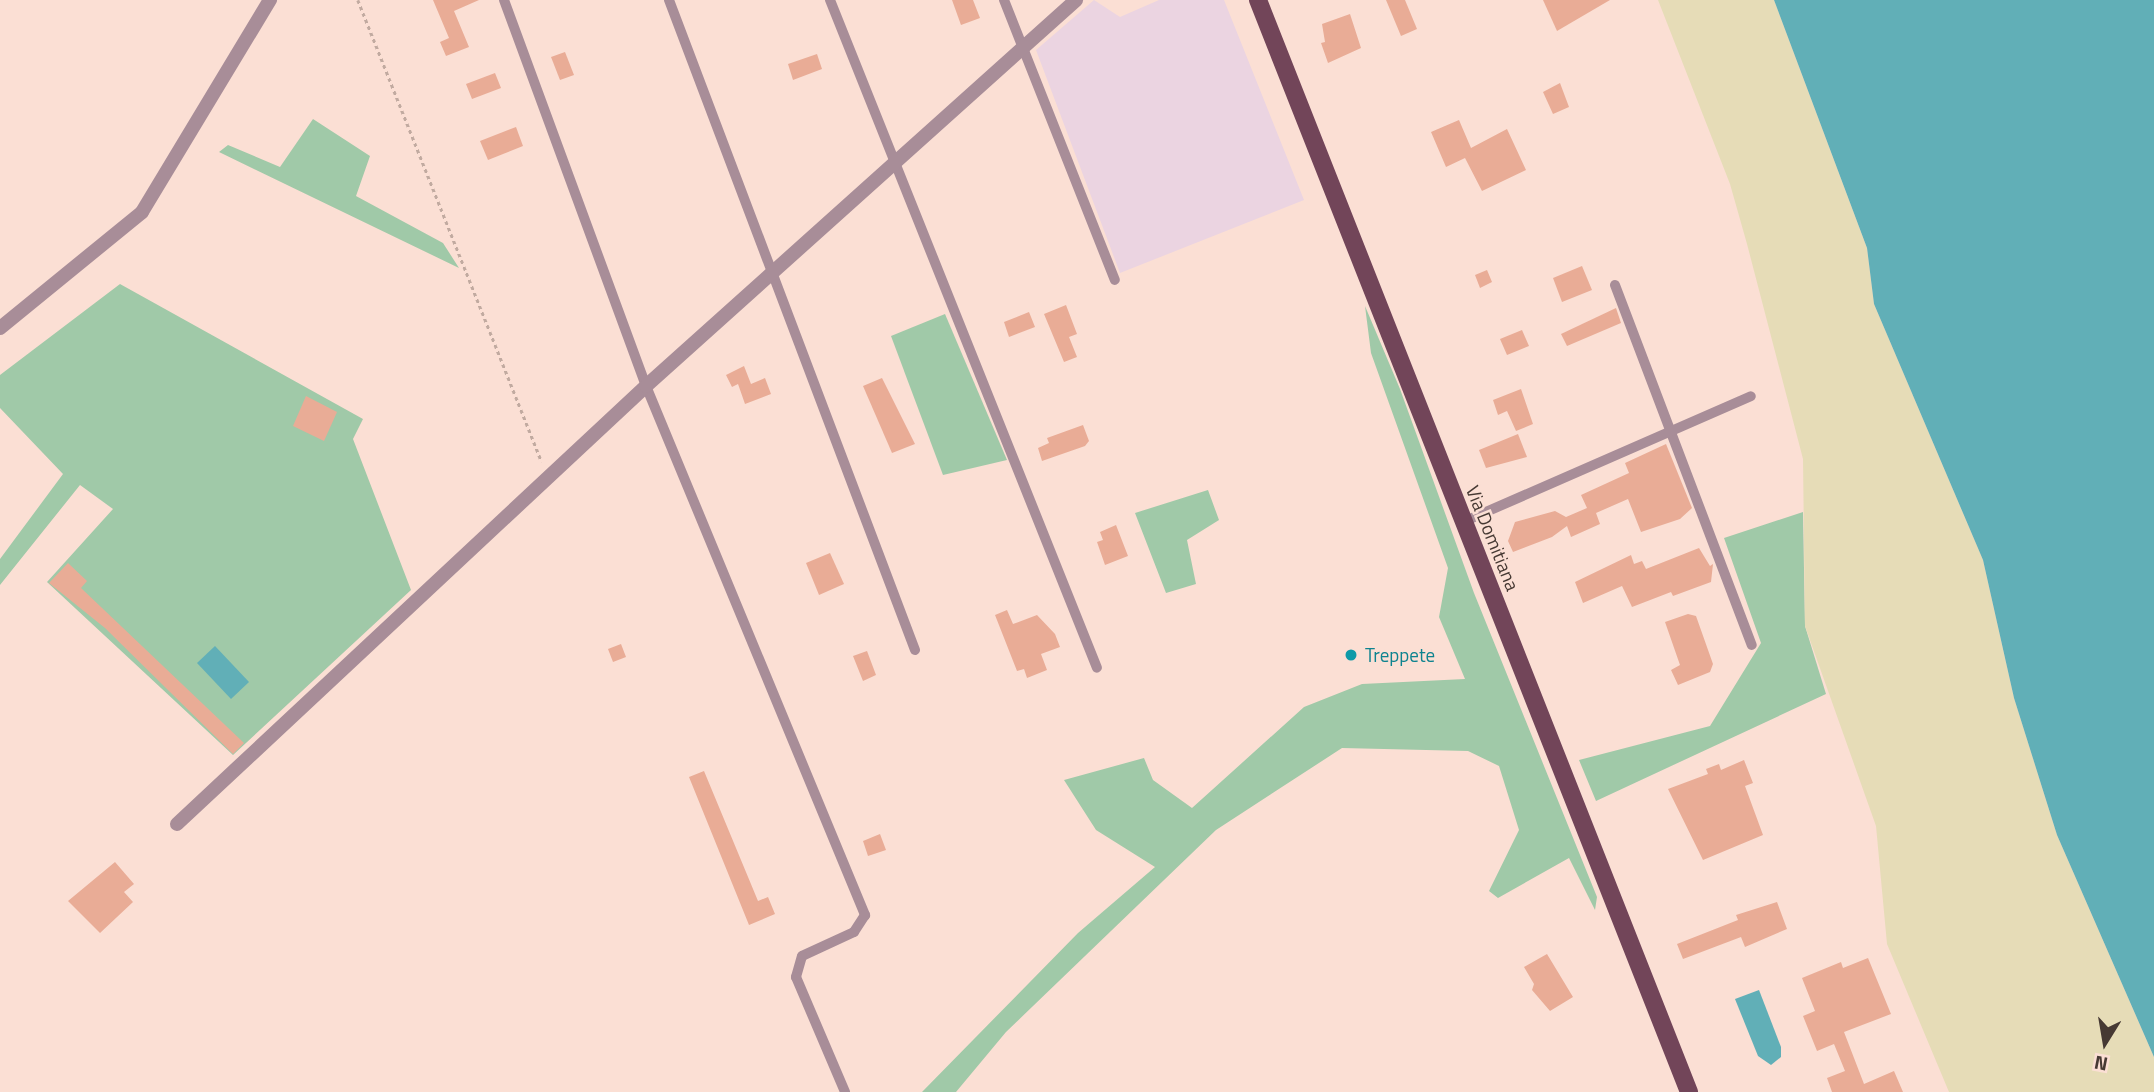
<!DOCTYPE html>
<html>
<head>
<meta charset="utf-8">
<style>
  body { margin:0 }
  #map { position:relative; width:2154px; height:1092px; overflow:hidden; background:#fbdfd4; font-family:"Titillium Web",sans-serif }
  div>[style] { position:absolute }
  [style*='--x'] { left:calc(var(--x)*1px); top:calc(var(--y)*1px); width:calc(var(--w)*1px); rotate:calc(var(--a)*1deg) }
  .industrial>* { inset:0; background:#ebd4e1 }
  .green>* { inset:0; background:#a0c9a8 }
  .sand>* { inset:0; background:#e6dcb7 }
  .water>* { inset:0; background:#61afb7 }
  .building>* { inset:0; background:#e9ac96 }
  .path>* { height:2.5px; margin-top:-1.25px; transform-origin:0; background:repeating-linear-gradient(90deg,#c1aaa0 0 3.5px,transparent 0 7px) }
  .lane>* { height:10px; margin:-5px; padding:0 5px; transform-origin:5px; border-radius:5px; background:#a88d98 }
  .street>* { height:14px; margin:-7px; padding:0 7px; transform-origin:7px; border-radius:7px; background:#a88d98 }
  .primary>* { height:18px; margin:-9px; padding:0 9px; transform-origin:9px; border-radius:9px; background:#724559 }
  .dots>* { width:19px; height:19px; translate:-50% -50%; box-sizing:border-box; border:4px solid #fbdfd4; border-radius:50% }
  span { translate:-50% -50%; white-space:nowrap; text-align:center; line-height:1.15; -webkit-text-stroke:5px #fbdfd4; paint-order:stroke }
  .street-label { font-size:19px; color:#463933 }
  .culture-label { font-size:19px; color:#0d838f }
  .left { translate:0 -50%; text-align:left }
  .north { position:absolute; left:2070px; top:1008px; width:70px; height:70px; -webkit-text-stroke:5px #fbdfd4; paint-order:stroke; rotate:191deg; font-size:19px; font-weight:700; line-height:28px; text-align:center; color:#463933 }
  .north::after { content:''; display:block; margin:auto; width:24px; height:32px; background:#463933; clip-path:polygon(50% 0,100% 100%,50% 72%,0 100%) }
</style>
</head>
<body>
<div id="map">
  <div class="industrial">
    <i style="clip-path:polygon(1094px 0,1120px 17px,1159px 0,1224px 0,1304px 200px,1120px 273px,1036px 50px)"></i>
  </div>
  <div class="green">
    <i style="clip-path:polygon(313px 119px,370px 156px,356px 196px,443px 243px,459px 268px,219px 152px,228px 145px,280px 167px)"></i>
    <i style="clip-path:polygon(120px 284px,363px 419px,353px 439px,411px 590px,233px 755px,47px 582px,113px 509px,80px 485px,0 585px,0 559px,63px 474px,0 408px,0 375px)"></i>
    <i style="clip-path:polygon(1365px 306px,1400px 389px,1474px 593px,1597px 897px,1595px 910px,1569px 858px,1498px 898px,1489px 891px,1519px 830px,1499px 766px,1468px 751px,1342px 748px,1216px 830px,1006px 1032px,956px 1092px,922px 1092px,1078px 933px,1155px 867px,1096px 830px,1064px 780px,1144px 758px,1153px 780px,1192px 808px,1304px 707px,1362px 684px,1465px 679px,1439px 617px,1448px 568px,1371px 353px)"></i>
    <i style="clip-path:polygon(945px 314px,1007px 460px,943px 475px,891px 336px)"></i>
    <i style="clip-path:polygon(1208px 490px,1219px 520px,1187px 540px,1196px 584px,1166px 593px,1135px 513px)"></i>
    <i style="clip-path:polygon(1803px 512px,1805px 626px,1826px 694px,1596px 801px,1579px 760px,1710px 726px,1761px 643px,1724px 538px)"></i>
  </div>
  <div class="sand">
    <i style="clip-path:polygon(1658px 0,1774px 0,1867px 248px,1874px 304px,1983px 560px,2014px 698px,2057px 835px,2154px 1057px,2154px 1092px,1949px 1092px,1887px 944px,1876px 826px,1805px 626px,1803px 459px,1747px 244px,1730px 184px)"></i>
  </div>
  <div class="water">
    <i style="clip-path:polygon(1774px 0,2154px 0,2154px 1057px,2057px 835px,2014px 698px,1983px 560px,1874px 304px,1867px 248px)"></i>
    <i style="clip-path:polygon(215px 646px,249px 682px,231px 699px,197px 663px)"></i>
    <i style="clip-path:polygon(1759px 990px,1781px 1047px,1781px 1057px,1771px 1065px,1758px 1056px,1735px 999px)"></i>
  </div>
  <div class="building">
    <i style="clip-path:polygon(433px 0,479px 0,454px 11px,469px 47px,446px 56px,440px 42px,449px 38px)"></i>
    <i style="clip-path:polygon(952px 0,973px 0,980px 18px,961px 25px)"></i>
    <i style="clip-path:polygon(1386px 0,1405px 0,1417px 29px,1401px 36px)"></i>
    <i style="clip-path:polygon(1543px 0,1610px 0,1557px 31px)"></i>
    <i style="clip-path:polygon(1350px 14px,1361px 48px,1328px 63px,1321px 43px,1325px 42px,1322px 24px)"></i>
    <i style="clip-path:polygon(565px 52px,574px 75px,560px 80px,551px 57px)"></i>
    <i style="clip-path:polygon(817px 54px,822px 69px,793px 80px,788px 64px)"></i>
    <i style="clip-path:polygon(495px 73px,501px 88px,472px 99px,466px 84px)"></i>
    <i style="clip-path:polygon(1560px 83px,1569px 107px,1553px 114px,1543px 92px)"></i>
    <i style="clip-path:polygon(1459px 120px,1471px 148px,1507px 129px,1526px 170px,1482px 191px,1465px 158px,1446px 167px,1431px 132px)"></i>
    <i style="clip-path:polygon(516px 127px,523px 146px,488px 160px,480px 141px)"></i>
    <i style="clip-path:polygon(1582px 266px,1592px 290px,1562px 302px,1553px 278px)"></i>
    <i style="clip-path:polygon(1487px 270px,1492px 282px,1480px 288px,1475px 275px)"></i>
    <i style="clip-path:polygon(1066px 305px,1077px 334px,1069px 337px,1077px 357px,1064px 362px,1044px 314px)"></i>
    <i style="clip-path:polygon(1616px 308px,1621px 323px,1567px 346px,1561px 334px)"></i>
    <i style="clip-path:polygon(1029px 312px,1035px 327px,1009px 337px,1004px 322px)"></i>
    <i style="clip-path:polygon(1522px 330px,1529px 346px,1507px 355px,1500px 339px)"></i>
    <i style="clip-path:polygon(744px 366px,751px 384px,765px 378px,771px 394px,745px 404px,738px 384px,732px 387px,726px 375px)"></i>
    <i style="clip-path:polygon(882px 378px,915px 444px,892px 453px,863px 386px)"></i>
    <i style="clip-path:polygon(1521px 389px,1533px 424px,1516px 431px,1507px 411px,1498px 415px,1493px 400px)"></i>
    <i style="clip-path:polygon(306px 396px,337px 412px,324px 441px,293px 426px)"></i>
    <i style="clip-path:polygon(1083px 425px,1089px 441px,1085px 446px,1042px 461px,1038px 448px,1049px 443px,1047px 438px)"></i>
    <i style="clip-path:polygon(1518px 434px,1527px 457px,1486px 468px,1479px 450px)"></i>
    <i style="clip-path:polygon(1666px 444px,1692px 508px,1680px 519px,1641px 532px,1628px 499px,1596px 513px,1600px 524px,1571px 537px,1567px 526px,1552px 537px,1513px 552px,1508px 541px,1515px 522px,1555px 511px,1566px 517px,1587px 508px,1581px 495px,1629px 473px,1625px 463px)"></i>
    <i style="clip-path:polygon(1116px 525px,1128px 556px,1105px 565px,1097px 542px,1103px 540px,1100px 532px)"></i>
    <i style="clip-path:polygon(1699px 548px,1710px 566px,1713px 564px,1711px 582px,1673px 596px,1671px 592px,1632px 607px,1622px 586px,1583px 603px,1575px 582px,1631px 555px,1634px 564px,1642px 561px,1646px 569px)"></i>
    <i style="clip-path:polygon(830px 553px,844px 584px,819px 595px,806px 563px)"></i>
    <i style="clip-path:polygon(68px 563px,87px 581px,81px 588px,244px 743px,233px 754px,105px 628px,49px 583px)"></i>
    <i style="clip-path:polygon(1007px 610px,1013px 624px,1037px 615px,1055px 634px,1060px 647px,1041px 654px,1047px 670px,1027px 678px,1024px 669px,1017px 671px,995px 615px)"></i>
    <i style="clip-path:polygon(1688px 614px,1696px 616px,1713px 664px,1710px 672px,1678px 685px,1671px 670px,1680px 665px,1665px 622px)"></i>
    <i style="clip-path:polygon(621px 644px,626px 657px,613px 662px,608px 649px)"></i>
    <i style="clip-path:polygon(867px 651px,876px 675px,863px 681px,853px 656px)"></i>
    <i style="clip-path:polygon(1744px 760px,1753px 783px,1745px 786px,1763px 835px,1703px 860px,1668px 789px,1708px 774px,1706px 769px,1719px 764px,1721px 770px)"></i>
    <i style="clip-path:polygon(704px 771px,758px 901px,768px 897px,775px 914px,749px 925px,689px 777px)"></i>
    <i style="clip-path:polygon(880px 834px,886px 850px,868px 856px,863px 841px)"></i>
    <i style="clip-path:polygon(115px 862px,134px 884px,124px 892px,133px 902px,100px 933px,68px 901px)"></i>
    <i style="clip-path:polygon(1777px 902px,1787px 929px,1745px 947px,1741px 937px,1683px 959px,1677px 944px,1738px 920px,1736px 915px)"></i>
    <i style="clip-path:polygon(1547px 954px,1573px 997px,1550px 1011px,1532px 990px,1534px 984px,1524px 967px)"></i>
    <i style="clip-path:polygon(1868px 958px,1891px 1014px,1844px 1032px,1864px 1084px,1894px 1071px,1903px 1092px,1832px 1092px,1827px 1078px,1845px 1071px,1834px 1044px,1817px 1051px,1803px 1016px,1815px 1011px,1802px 978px,1841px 962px,1843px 968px)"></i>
  </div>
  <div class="path">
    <i style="--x:358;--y:0;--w:497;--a:68.3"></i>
  </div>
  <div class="lane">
    <i style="--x:504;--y:0;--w:411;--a:69.8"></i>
    <i style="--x:646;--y:386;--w:573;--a:67.51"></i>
    <i style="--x:865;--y:915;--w:20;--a:123"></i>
    <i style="--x:854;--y:932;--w:57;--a:155.2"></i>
    <i style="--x:802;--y:956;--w:22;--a:106"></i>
    <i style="--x:796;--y:977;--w:125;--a:66.9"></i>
    <i style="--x:669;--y:0;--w:695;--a:69.27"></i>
    <i style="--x:830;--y:0;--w:719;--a:68.21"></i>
    <i style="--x:1004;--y:0;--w:301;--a:68.4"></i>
    <i style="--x:1615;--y:285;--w:385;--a:69.2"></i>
    <i style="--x:1463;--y:522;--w:314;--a:-23.6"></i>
  </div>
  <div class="street">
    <i style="--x:0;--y:328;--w:183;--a:-39.2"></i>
    <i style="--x:142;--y:212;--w:248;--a:-58.9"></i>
    <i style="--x:177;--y:824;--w:642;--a:-43.04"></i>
    <i style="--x:646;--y:386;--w:578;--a:-41.91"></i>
  </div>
  <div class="primary">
    <i style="--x:1258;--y:0;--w:1174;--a:68.46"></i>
  </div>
  <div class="dots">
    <i style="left:1351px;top:655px;background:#0f9aa8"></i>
  </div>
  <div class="street-label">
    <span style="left:1493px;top:538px;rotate:68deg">Via Domitiana</span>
  </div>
  <div class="culture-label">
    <span class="left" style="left:1365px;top:655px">Treppete</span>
  </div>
  <div class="north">N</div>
</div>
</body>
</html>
